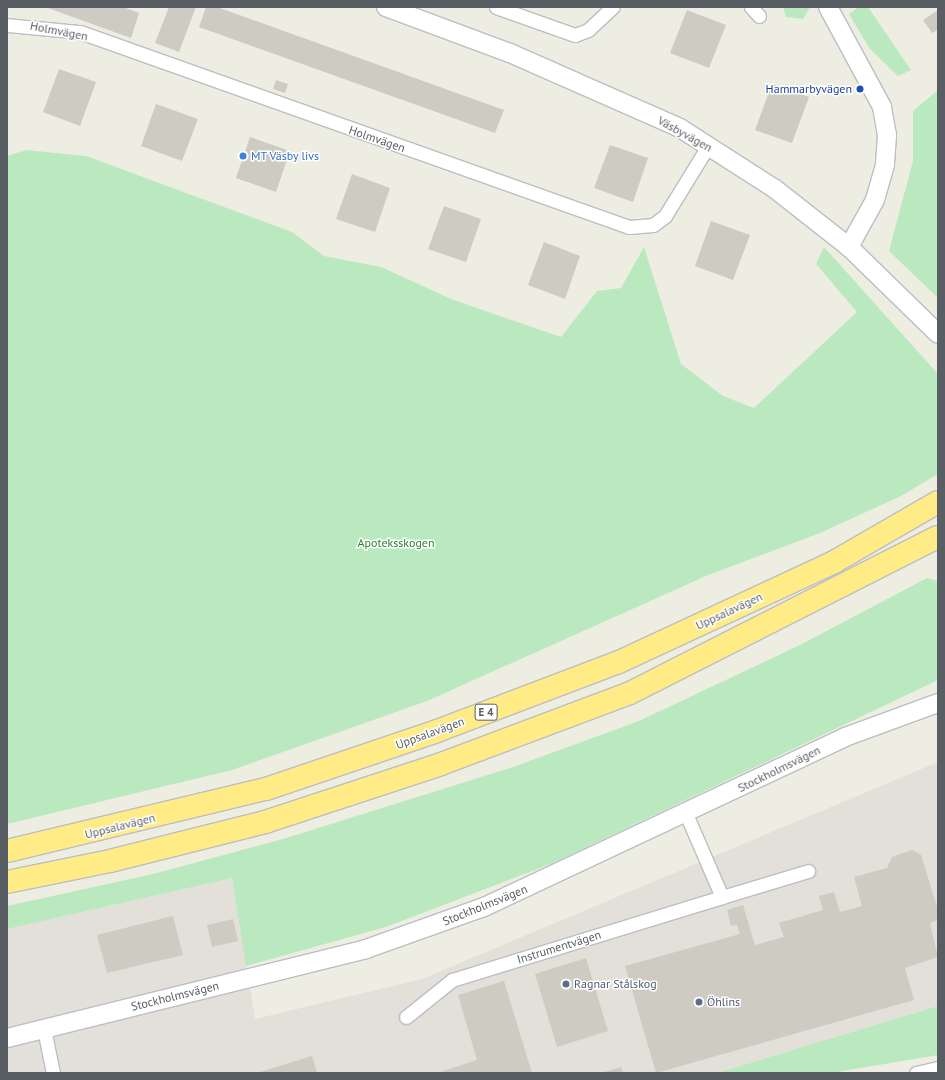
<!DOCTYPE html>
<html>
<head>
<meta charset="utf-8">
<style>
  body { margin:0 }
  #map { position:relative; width:945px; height:1080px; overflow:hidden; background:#eeede1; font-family:"PT Sans",sans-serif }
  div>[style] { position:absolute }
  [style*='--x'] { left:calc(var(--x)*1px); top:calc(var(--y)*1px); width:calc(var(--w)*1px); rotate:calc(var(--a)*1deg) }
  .industrial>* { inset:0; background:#e2e0d9 }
  .green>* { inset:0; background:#bae9bf }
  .building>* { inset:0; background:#cecbc2 }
  .roads { filter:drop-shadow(1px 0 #bbbec4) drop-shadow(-1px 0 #bbbec4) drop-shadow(0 1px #bbbec4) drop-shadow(0 -1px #bbbec4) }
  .street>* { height:13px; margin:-6.5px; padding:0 6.5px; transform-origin:6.5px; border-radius:6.5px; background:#fff }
  .secondary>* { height:18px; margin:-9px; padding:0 9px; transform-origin:9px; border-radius:9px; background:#fff }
  .highway>* { height:22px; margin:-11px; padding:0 11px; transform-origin:11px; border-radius:11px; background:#ffec87 }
  .dots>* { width:11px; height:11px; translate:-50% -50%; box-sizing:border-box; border:2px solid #fff; border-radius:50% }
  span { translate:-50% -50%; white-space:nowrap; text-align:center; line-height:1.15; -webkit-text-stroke:3px #fff; paint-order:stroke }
  .shield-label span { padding:1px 3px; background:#fff; border:1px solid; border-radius:3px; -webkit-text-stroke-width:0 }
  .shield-label { font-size:11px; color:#595d64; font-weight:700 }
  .street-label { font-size:12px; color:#595d64 }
  .transit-label { font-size:12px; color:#164399 }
  .right { translate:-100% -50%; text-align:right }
  .shop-label { font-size:12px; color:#366cbe }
  .left { translate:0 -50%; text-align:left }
  .park-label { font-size:12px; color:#2a8237 }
  .service-label { font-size:12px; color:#4e5e75 }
  .frame { position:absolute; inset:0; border:8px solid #595d64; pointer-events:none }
</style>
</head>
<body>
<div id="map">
  <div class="industrial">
    <i style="clip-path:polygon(938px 762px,938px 1006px,717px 1073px,7px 1073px,7px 929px,232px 878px,255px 1019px,422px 979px)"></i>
  </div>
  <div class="green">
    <i style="clip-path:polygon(783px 7px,810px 7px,803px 19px,786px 17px)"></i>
    <i style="clip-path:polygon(859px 7px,868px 7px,911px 70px,898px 76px,870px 49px,849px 14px)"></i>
    <i style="clip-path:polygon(938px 90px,938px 298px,889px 251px,913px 161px,913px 111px)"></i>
    <i style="clip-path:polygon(26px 150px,86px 156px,292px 232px,324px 256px,381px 267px,451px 299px,561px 337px,597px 291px,621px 288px,644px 247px,681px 364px,723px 396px,754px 408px,857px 312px,816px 264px,824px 247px,938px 374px,938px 474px,899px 497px,820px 533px,706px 576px,427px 701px,232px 770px,7px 824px,7px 156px)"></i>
    <i style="clip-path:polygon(927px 578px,938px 581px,938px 680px,553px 863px,386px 927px,246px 966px,232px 878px,7px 929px,7px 906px,153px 874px,283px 839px,516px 766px,639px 721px,802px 644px)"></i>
    <i style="clip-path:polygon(938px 1006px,938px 1055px,831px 1073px,717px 1073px)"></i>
  </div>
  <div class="building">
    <i style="clip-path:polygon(45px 7px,123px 7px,139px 13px,131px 38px)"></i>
    <i style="clip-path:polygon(169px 7px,196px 7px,179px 52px,155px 43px)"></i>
    <i style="clip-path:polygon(206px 7px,217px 7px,504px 110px,495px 133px,199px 27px)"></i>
    <i style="clip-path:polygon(687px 10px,726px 25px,709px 68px,670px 53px)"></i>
    <i style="clip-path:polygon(938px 10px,938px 30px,932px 33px,923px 20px)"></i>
    <i style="clip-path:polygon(59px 69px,96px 82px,80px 126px,43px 112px)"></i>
    <i style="clip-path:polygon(276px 80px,288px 84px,285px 93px,273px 89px)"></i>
    <i style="clip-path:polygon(772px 84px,809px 97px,792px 143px,755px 130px)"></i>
    <i style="clip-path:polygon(156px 104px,198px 119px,182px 161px,141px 146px)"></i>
    <i style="clip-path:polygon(250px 137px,290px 151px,276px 192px,236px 178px)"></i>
    <i style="clip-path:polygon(610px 145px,648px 158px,633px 202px,594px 188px)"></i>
    <i style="clip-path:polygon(352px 174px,390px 188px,375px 232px,336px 219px)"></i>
    <i style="clip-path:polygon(444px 206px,481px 219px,466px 262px,428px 249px)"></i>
    <i style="clip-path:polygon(711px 221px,750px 235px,733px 280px,695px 266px)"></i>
    <i style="clip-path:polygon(544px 242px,580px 256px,565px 299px,528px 285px)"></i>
    <i style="clip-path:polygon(912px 850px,921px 855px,938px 910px,938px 920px,930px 923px,938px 957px,905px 968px,914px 1000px,656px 1073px,625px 966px,740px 934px,737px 925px,731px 926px,727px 910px,743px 905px,755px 945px,784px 937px,779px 923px,823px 910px,819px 896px,834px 892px,840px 912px,862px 906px,854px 877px,887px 868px,892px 857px)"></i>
    <i style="clip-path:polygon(173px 916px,183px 955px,107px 973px,97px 935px)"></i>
    <i style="clip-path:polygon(233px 919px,238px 941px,212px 947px,207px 925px)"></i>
    <i style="clip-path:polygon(586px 958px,608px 1031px,557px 1047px,535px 974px)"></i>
    <i style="clip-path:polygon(504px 981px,532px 1073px,437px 1073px,477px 1060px,458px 995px)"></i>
    <i style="clip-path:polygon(312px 1056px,317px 1073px,257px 1073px)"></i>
    <i style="clip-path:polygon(621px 1067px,623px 1073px,601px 1073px)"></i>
  </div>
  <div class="roads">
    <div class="street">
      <i style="--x:496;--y:7;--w:84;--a:19.5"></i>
      <i style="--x:575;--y:35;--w:14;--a:-21"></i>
      <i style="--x:588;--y:30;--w:34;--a:-43"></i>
      <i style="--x:751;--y:7;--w:12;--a:48"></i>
      <i style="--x:7;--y:25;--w:73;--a:5.5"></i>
      <i style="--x:80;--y:32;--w:583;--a:19.55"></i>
      <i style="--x:629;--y:227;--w:24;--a:-5"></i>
      <i style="--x:653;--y:225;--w:15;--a:-37"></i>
      <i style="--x:665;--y:216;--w:82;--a:-58.4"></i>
      <i style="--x:722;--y:897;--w:90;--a:-16.8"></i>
      <i style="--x:406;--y:1017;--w:59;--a:-38.8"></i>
      <i style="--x:452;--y:980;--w:282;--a:-17.1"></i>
      <i style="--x:722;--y:897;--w:90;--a:-113.4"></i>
      <i style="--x:44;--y:1029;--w:45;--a:78.4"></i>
      <i style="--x:916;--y:1073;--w:23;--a:-13"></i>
    </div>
    <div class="secondary">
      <i style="--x:386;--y:7;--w:132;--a:20.4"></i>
      <i style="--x:510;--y:53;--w:186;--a:23.8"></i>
      <i style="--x:680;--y:128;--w:113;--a:32.7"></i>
      <i style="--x:775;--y:189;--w:94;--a:38.1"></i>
      <i style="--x:849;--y:247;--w:124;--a:44.3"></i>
      <i style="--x:828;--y:7;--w:114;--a:61.6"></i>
      <i style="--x:882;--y:107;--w:28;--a:80"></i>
      <i style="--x:887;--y:135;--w:30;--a:94"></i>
      <i style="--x:885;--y:165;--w:36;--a:106"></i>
      <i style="--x:875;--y:200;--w:54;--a:119"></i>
      <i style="--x:7;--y:1038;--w:370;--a:-13.9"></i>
      <i style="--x:366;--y:949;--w:125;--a:-19.6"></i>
      <i style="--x:484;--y:907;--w:399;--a:-25.2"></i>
      <i style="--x:845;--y:737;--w:99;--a:-20.1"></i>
    </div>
    <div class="highway">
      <i style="--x:7;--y:851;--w:266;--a:-13.5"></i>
      <i style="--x:266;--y:789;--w:181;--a:-18.7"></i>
      <i style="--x:437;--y:731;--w:195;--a:-20.8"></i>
      <i style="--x:619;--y:662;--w:237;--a:-24.9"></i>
      <i style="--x:834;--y:562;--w:120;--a:-30"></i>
      <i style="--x:7;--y:882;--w:105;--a:-11.5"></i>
      <i style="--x:110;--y:861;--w:160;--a:-14.1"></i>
      <i style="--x:265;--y:822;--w:185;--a:-18.2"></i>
      <i style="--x:441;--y:764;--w:202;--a:-20.6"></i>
      <i style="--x:630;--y:693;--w:345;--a:-26.9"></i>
    </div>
  </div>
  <div class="dots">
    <i style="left:860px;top:89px;background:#1a4fb4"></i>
    <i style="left:243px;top:156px;background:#3f7fe0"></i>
    <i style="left:566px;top:984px;background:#5c6f8a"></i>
    <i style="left:699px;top:1002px;background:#5c6f8a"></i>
  </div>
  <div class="shield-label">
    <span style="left:486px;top:712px">E 4</span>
  </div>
  <div class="street-label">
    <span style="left:59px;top:31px;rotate:11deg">Holmvägen</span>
    <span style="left:685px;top:134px;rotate:29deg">Väsbyvägen</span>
    <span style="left:377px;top:139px;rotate:19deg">Holmvägen</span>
    <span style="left:729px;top:611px;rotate:-25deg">Uppsalavägen</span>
    <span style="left:430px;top:733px;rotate:-20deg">Uppsalavägen</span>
    <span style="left:779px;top:769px;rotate:-26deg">Stockholmsvägen</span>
    <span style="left:120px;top:826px;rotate:-14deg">Uppsalavägen</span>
    <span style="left:485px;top:905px;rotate:-22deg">Stockholmsvägen</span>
    <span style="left:559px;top:947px;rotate:-17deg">Instrumentvägen</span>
    <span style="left:175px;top:996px;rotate:-14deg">Stockholmsvägen</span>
  </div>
  <div class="transit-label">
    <span class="right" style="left:852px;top:89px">Hammarbyvägen</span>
  </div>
  <div class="shop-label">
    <span class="left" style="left:251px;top:156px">MT Väsby livs</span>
  </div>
  <div class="park-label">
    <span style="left:396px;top:543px">Apoteksskogen</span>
  </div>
  <div class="service-label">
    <span class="left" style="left:574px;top:984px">Ragnar Stålskog</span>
    <span class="left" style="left:707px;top:1002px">Öhlins</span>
  </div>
  <div class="frame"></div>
</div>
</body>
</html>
